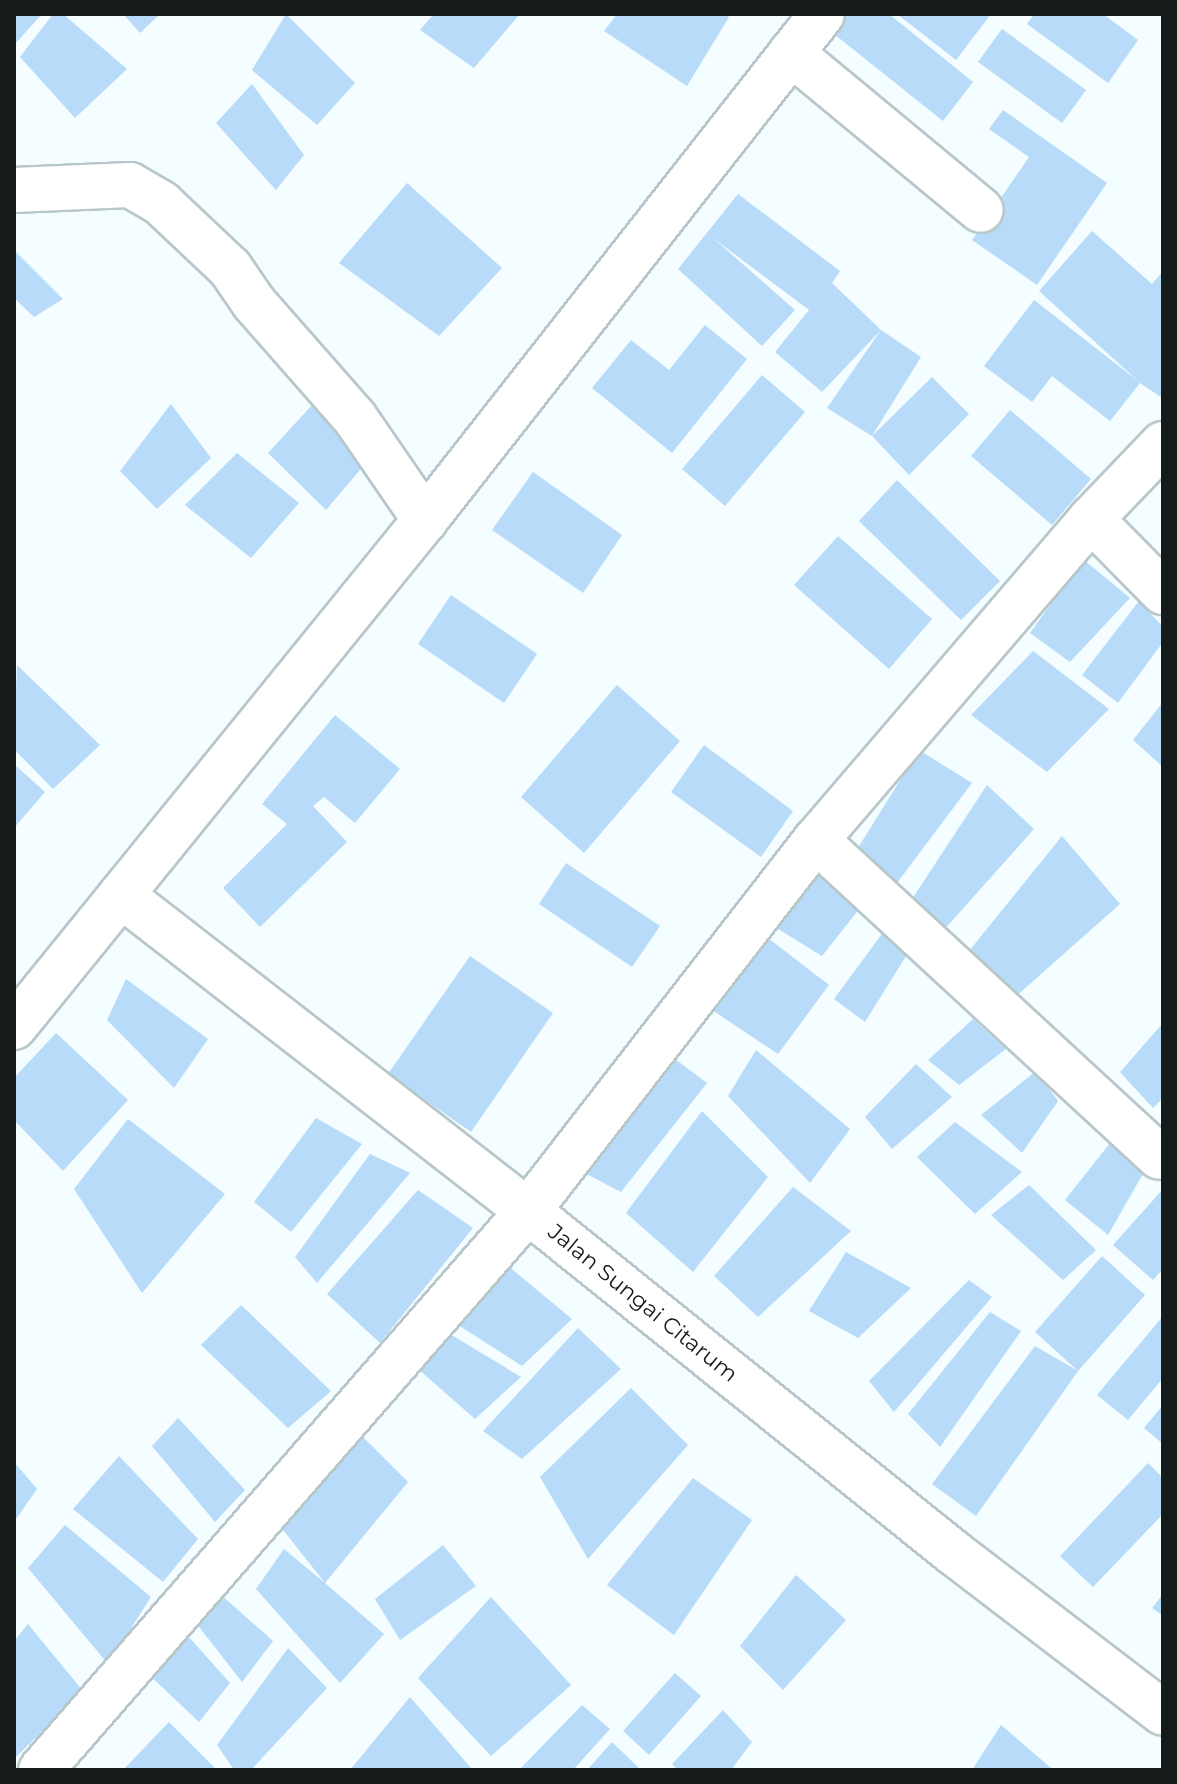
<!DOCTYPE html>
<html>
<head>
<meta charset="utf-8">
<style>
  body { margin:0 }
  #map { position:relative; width:1177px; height:1784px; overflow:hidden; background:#f4fdff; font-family:Montserrat,sans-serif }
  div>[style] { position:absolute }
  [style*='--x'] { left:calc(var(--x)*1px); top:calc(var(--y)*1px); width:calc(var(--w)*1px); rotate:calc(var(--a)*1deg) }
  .building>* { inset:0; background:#b7dbf8 }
  .roads { filter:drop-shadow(2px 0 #b8c7c9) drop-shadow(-2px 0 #b8c7c9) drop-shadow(0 2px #b8c7c9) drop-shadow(0 -2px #b8c7c9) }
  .minor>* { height:44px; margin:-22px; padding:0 22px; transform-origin:22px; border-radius:22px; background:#fff }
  span { translate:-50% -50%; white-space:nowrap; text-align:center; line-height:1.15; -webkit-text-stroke:6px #fff; paint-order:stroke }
  .street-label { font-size:22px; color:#151a1b }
  .frame { position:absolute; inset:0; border:16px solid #151a1b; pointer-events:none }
</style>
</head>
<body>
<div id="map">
  <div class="building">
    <i style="clip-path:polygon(14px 14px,42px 14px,14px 45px)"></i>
    <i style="clip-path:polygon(53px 14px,63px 14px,127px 69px,75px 118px,20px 57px)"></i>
    <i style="clip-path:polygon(123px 14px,160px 14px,140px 33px)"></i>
    <i style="clip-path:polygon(286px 14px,355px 83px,317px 125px,252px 70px)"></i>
    <i style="clip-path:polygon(434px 14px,520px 14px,474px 68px,420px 30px)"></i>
    <i style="clip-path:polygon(617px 14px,725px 14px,729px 17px,687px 86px,604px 31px)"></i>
    <i style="clip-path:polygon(841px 14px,889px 14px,973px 82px,943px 121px,829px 30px)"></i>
    <i style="clip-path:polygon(897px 14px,991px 14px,956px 60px)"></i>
    <i style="clip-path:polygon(1034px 14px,1103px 14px,1138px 40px,1108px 83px,1027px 24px)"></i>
    <i style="clip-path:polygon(1002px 29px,1086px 90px,1062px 123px,978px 62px)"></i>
    <i style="clip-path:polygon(252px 84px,304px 155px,276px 190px,216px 123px)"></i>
    <i style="clip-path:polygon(1003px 110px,1107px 183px,1037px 285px,972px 240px,1029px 157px,989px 129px)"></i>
    <i style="clip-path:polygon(407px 183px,502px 268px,439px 336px,339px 263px)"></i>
    <i style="clip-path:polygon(738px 194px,840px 271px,832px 283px,881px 330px,822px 392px,775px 352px,809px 310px,713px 238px,795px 310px,762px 346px,678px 269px)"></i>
    <i style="clip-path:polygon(1092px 231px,1152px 284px,1163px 271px,1163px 394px,1161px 397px,1140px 383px,1110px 421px,1052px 376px,1032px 402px,984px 366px,1034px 300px,1138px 381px,1039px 291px)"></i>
    <i style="clip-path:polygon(14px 250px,63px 299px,34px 317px,14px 298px)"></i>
    <i style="clip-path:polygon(705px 325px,747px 359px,672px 453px,592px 388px,631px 340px,669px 370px)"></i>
    <i style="clip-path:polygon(881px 330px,921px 357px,872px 436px,827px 408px)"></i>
    <i style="clip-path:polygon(762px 375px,805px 412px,725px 506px,682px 469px)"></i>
    <i style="clip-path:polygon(932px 377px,969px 414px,909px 475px,872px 436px)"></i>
    <i style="clip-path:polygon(314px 403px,371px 457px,326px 510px,268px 453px)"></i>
    <i style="clip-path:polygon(171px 404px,211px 458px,157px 509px,120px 471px)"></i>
    <i style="clip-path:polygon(1010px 410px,1091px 479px,1052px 525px,971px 456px)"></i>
    <i style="clip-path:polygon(237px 453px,299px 503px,251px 558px,185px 505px)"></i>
    <i style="clip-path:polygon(533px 472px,622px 535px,583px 593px,492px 530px)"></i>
    <i style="clip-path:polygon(897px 480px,1000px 581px,961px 620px,859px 521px)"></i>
    <i style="clip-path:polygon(838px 536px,932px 619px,889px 669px,794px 585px)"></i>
    <i style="clip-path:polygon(1083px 559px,1130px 598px,1070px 662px,1030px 633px)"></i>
    <i style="clip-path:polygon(451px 595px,537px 654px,504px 703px,418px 644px)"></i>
    <i style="clip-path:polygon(1139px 601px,1163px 627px,1163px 642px,1118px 703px,1082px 675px)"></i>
    <i style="clip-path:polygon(1033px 651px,1109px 709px,1047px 772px,971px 715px)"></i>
    <i style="clip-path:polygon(17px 665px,100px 745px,53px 789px,14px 749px)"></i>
    <i style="clip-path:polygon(617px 685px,680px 741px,584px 853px,521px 797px)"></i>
    <i style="clip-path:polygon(1163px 702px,1163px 767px,1133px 740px)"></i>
    <i style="clip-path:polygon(335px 715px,400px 769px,355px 823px,324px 797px,313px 806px,347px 842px,260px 927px,223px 888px,287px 824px,262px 804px)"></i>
    <i style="clip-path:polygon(704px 745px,793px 811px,761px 857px,671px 792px)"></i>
    <i style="clip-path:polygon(919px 750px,972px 783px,897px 883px,856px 851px)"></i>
    <i style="clip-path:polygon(14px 764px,45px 792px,14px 828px)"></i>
    <i style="clip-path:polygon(987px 785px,1034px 829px,942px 932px,910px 902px)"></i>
    <i style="clip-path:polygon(1062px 836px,1120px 904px,1014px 998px,969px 951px)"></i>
    <i style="clip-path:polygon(566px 863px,660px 926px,632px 967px,539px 904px)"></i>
    <i style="clip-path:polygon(823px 866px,864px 903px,822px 956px,775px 927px)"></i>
    <i style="clip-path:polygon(887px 927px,911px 948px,865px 1022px,834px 999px)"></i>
    <i style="clip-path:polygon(760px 932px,829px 985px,778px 1054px,709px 1008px)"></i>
    <i style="clip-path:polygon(470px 956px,553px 1013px,471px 1132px,388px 1074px)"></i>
    <i style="clip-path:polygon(126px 979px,208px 1039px,174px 1088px,107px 1020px)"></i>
    <i style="clip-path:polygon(973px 1019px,1006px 1049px,959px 1085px,928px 1060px)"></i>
    <i style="clip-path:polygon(1163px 1023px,1163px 1098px,1153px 1108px,1120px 1072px)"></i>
    <i style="clip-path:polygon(56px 1033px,128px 1100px,63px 1171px,14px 1120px,14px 1078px)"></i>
    <i style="clip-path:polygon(756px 1050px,850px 1129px,810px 1183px,728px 1096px)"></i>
    <i style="clip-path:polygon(667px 1053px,707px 1083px,621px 1192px,575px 1168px)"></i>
    <i style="clip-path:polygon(916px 1064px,952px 1097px,892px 1149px,865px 1117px)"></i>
    <i style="clip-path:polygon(1036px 1071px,1058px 1101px,1022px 1153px,981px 1115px)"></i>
    <i style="clip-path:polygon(702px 1111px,768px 1177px,693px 1272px,626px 1213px)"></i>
    <i style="clip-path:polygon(316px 1118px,362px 1144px,291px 1232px,254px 1202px)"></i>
    <i style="clip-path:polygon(128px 1119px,225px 1194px,142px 1293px,74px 1189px)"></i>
    <i style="clip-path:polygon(955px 1122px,1022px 1172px,975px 1214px,917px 1157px)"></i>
    <i style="clip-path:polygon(1118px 1133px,1148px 1165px,1108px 1235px,1065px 1200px)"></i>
    <i style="clip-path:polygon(370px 1154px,410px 1173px,317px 1283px,295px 1257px)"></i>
    <i style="clip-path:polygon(1029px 1185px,1096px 1250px,1063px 1280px,991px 1215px)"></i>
    <i style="clip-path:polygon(793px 1187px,851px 1231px,758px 1317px,714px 1276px)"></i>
    <i style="clip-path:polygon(1163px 1189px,1163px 1269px,1153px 1280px,1113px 1245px)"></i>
    <i style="clip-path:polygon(418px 1190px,473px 1228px,380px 1343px,327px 1294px)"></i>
    <i style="clip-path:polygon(846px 1252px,911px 1288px,858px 1338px,809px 1311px)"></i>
    <i style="clip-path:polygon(1102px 1256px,1145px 1295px,1078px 1371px,976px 1516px,932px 1484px,1035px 1346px,1078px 1371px,1035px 1332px)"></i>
    <i style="clip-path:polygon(501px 1260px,572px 1319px,522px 1366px,455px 1323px)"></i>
    <i style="clip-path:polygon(969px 1280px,992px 1297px,894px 1412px,869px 1381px)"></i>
    <i style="clip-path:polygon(241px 1305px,331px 1391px,288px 1428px,201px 1345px)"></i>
    <i style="clip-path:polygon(990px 1312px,1021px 1331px,940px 1447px,908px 1414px)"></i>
    <i style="clip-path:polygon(1163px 1316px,1163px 1378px,1128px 1420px,1097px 1395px)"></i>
    <i style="clip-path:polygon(578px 1328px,621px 1369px,522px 1459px,483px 1431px)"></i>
    <i style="clip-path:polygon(445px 1331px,521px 1377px,475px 1419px,417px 1368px)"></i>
    <i style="clip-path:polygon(631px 1388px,688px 1445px,588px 1559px,540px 1477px)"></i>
    <i style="clip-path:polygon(1163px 1405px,1163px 1444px,1144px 1428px)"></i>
    <i style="clip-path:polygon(178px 1418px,245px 1490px,215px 1522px,152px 1446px)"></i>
    <i style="clip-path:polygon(358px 1432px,408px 1482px,325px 1583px,384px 1634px,340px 1683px,256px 1589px,284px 1549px,325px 1583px,280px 1526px)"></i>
    <i style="clip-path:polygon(119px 1456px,198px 1539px,163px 1582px,73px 1509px)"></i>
    <i style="clip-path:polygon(14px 1462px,37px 1489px,14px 1522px)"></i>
    <i style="clip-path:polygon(1148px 1463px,1163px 1478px,1163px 1514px,1093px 1587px,1060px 1556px)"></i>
    <i style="clip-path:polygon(693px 1478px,752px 1520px,674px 1635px,607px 1585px)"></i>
    <i style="clip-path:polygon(65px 1525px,151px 1597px,108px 1664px,28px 1568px)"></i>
    <i style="clip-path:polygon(443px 1545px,476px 1586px,400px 1640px,375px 1599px)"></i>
    <i style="clip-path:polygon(796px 1575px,846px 1620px,783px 1690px,740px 1646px)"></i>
    <i style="clip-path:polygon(219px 1593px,273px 1641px,242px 1682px,196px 1623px)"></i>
    <i style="clip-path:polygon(1163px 1594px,1163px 1616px,1152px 1608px)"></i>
    <i style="clip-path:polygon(491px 1597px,571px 1685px,491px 1756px,418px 1678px)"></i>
    <i style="clip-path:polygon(28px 1624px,83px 1691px,14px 1759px,14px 1641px)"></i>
    <i style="clip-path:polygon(179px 1626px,230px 1683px,199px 1722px,143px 1669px)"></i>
    <i style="clip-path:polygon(288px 1648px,327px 1688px,251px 1770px,234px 1770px,217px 1745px)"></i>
    <i style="clip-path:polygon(675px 1673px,701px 1696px,649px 1755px,623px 1731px)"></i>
    <i style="clip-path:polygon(410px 1697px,471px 1768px,350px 1770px)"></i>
    <i style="clip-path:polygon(582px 1705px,610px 1729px,573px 1770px,519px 1770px)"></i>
    <i style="clip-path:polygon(723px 1710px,752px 1742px,731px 1770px,678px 1770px,672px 1764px)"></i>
    <i style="clip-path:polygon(169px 1722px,217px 1770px,123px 1770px)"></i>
    <i style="clip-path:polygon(1001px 1725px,1051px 1768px,1050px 1770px,972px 1770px)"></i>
    <i style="clip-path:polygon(612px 1742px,641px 1770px,587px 1770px)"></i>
  </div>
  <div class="roads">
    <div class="minor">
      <i style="--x:791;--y:53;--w:246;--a:39.6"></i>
      <i style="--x:14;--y:190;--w:116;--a:-2.5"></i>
      <i style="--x:130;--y:185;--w:36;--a:30"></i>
      <i style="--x:161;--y:203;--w:95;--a:43.3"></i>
      <i style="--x:230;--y:268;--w:42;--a:55.6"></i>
      <i style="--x:254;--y:303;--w:153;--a:48.7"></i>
      <i style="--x:355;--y:418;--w:124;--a:55.5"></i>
      <i style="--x:1091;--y:519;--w:103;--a:45.4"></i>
      <i style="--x:816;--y:840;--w:467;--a:42.7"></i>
      <i style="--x:121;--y:895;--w:515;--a:37.83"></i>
      <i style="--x:528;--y:1211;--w:546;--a:38.76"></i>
      <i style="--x:954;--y:1553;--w:263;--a:37.4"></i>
      <i style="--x:14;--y:1027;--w:653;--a:-50.97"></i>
      <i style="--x:425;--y:520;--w:643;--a:-51.88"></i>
      <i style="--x:41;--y:1770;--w:741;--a:-48.94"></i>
      <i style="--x:528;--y:1211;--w:470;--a:-52.2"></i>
      <i style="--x:816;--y:840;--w:423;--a:-49.4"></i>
      <i style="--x:1091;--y:519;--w:104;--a:-46.2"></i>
    </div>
  </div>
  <div class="street-label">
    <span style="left:643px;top:1303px;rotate:39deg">Jalan Sungai Citarum</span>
  </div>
  <div class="frame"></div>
</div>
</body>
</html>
